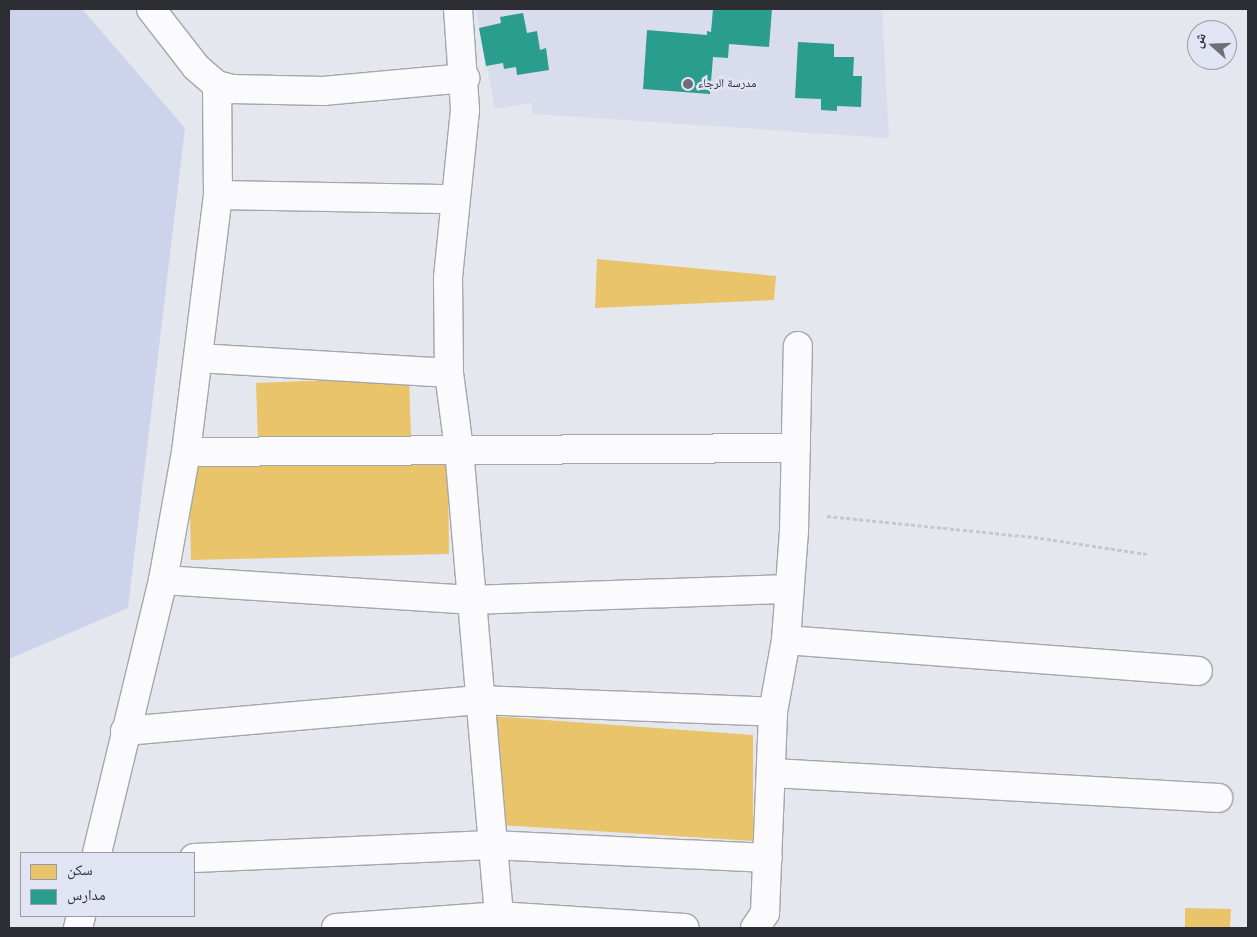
<!DOCTYPE html>
<html>
<head>
<meta charset="utf-8">
<style>
  body { margin:0 }
  #map { position:relative; width:1257px; height:937px; overflow:hidden; background:#e5e7ef; font-family:"DM Sans","Noto Naskh Arabic",sans-serif }
  div>[style] { position:absolute }
  [style*='--x'] { left:calc(var(--x)*1px); top:calc(var(--y)*1px); width:calc(var(--w)*1px); rotate:calc(var(--a)*1deg) }
  .built>* { inset:0; background:#d9dcec }
  .green>* { inset:0; background:#ced3ec }
  .homes>* { inset:0; background:#e9c46a }
  .schools>* { inset:0; background:#2a9d8f }
  .path>* { height:3px; margin-top:-1.5px; transform-origin:0; background:repeating-linear-gradient(90deg,#c8c8cb 0 4px,transparent 0 6.5px) }
  .roads { filter:drop-shadow(1px 0 #a4a6ab) drop-shadow(-1px 0 #a4a6ab) drop-shadow(0 1px #a4a6ab) drop-shadow(0 -1px #a4a6ab) }
  .street>* { height:28px; margin:-14px; padding:0 14px; transform-origin:14px; border-radius:14px; background:#fbfbfd }
  .dots>* { width:14px; height:14px; translate:-50% -50%; box-sizing:border-box; border:2px solid #e1e4f3; border-radius:50% }
  span { translate:-50% -50%; white-space:nowrap; text-align:center; line-height:1.15; -webkit-text-stroke:5px #e1e4f3; paint-order:stroke }
  .poi-label { font-size:12px; color:#2d2e34 }
  .left { translate:0 -50%; text-align:left }
  .frame { position:absolute; inset:0; border:10px solid #2d2e34; pointer-events:none }
  .legend { position:absolute; left:20px; top:852px; width:175px; height:65px; box-sizing:border-box; background:#e1e4f3; border:1px solid #999ba7; margin:0; padding:6px 9px; list-style:none; font-size:15px; color:#2d2e34 }
  .legend li { display:flex; align-items:center; gap:10px; height:25px }
  .legend b { width:25px; border:1px solid #999ba7 }
  .north { position:absolute; left:1187px; top:20px; width:50px; height:50px; box-sizing:border-box; background:#e1e4f3; border:1px solid #999ba7; border-radius:50%; rotate:290deg; font-size:14px; font-weight:700; line-height:20px; text-align:center; color:#2d2e34 }
  .north::after { content:''; display:block; margin:auto; width:18px; height:22px; background:#6d6f75; clip-path:polygon(50% 0,100% 100%,50% 72%,0 100%) }
</style>
</head>
<body>
<div id="map">
  <div class="built">
    <i style="clip-path:polygon(476px 9px,882px 9px,889px 138px,533px 114px,531px 103px,495px 109px)"></i>
  </div>
  <div class="green">
    <i style="clip-path:polygon(9px 9px,82px 9px,185px 128px,128px 608px,9px 659px)"></i>
  </div>
  <div class="homes">
    <i style="clip-path:polygon(597px 259px,776px 276px,774px 300px,595px 308px)"></i>
    <i style="clip-path:polygon(409px 377px,411px 436px,258px 442px,256px 383px)"></i>
    <i style="clip-path:polygon(448px 462px,449px 554px,191px 560px,189px 467px)"></i>
    <i style="clip-path:polygon(491px 716px,753px 735px,753px 841px,502px 825px)"></i>
    <i style="clip-path:polygon(1185px 908px,1231px 909px,1230px 928px,1185px 928px)"></i>
  </div>
  <div class="schools">
    <i style="clip-path:polygon(713px 9px,772px 9px,769px 47px,729px 44px,728px 58px,713px 57px,710px 94px,643px 89px,647px 30px,707px 35px,707px 31px,711px 32px)"></i>
    <i style="clip-path:polygon(523px 13px,527px 33px,537px 31px,540px 50px,546px 48px,549px 70px,517px 75px,516px 67px,504px 69px,503px 63px,486px 66px,479px 28px,501px 23px,500px 17px)"></i>
    <i style="clip-path:polygon(798px 42px,834px 44px,834px 57px,854px 57px,853px 76px,862px 76px,861px 107px,837px 106px,837px 111px,821px 110px,821px 99px,795px 98px)"></i>
  </div>
  <div class="path">
    <i style="--x:827;--y:516;--w:208;--a:5.8"></i>
    <i style="--x:1034;--y:537;--w:114;--a:8.6"></i>
  </div>
  <div class="roads">
    <div class="street">
      <i style="--x:151;--y:9;--w:73;--a:52.2"></i>
      <i style="--x:196;--y:67;--w:28;--a:41"></i>
      <i style="--x:217;--y:85;--w:16;--a:15"></i>
      <i style="--x:232;--y:89;--w:91;--a:1.3"></i>
      <i style="--x:323;--y:91;--w:143;--a:-5.2"></i>
      <i style="--x:458;--y:9;--w:101;--a:86"></i>
      <i style="--x:465;--y:110;--w:169;--a:95.8"></i>
      <i style="--x:448;--y:278;--w:95;--a:89.4"></i>
      <i style="--x:449;--y:373;--w:77;--a:82.5"></i>
      <i style="--x:459;--y:449;--w:481;--a:85.1"></i>
      <i style="--x:218;--y:195;--w:237;--a:1"></i>
      <i style="--x:199;--y:358;--w:250;--a:3.4"></i>
      <i style="--x:186;--y:452;--w:610;--a:-0.38"></i>
      <i style="--x:163;--y:580;--w:308;--a:3.7"></i>
      <i style="--x:470;--y:600;--w:319;--a:-2"></i>
      <i style="--x:786;--y:640;--w:413;--a:4.3"></i>
      <i style="--x:125;--y:731;--w:355;--a:-5"></i>
      <i style="--x:479;--y:700;--w:294;--a:2.3"></i>
      <i style="--x:773;--y:773;--w:446;--a:3.2"></i>
      <i style="--x:97;--y:853;--w:281;--a:-76.4"></i>
      <i style="--x:163;--y:580;--w:130;--a:-79.8"></i>
      <i style="--x:186;--y:452;--w:259;--a:-82.9"></i>
      <i style="--x:218;--y:195;--w:110;--a:-90.5"></i>
      <i style="--x:194;--y:858;--w:297;--a:-2.5"></i>
      <i style="--x:491;--y:845;--w:277;--a:2.7"></i>
      <i style="--x:78;--y:928;--w:12;--a:-76"></i>
      <i style="--x:336;--y:928;--w:162;--a:-4.2"></i>
      <i style="--x:498;--y:916;--w:187;--a:3.7"></i>
      <i style="--x:755;--y:928;--w:18;--a:-56"></i>
      <i style="--x:765;--y:913;--w:201;--a:-87.7"></i>
      <i style="--x:773;--y:712;--w:73;--a:-79.8"></i>
      <i style="--x:786;--y:640;--w:110;--a:-85.8"></i>
      <i style="--x:794;--y:530;--w:184;--a:-88.8"></i>
    </div>
  </div>
  <div class="dots">
    <i style="left:688px;top:84px;background:#6d6f75"></i>
  </div>
  <div class="poi-label">
    <span class="left" style="left:698px;top:84px">مدرسة الرجاء</span>
  </div>
  <div class="frame"></div>
  <ul class="legend">
  <li><b style="height:14px;background:#e9c46a"></b>سكن</li>
  <li><b style="height:14px;background:#2a9d8f"></b>مدارس</li>
  </ul>
  <div class="north">ش</div>
</div>
</body>
</html>
